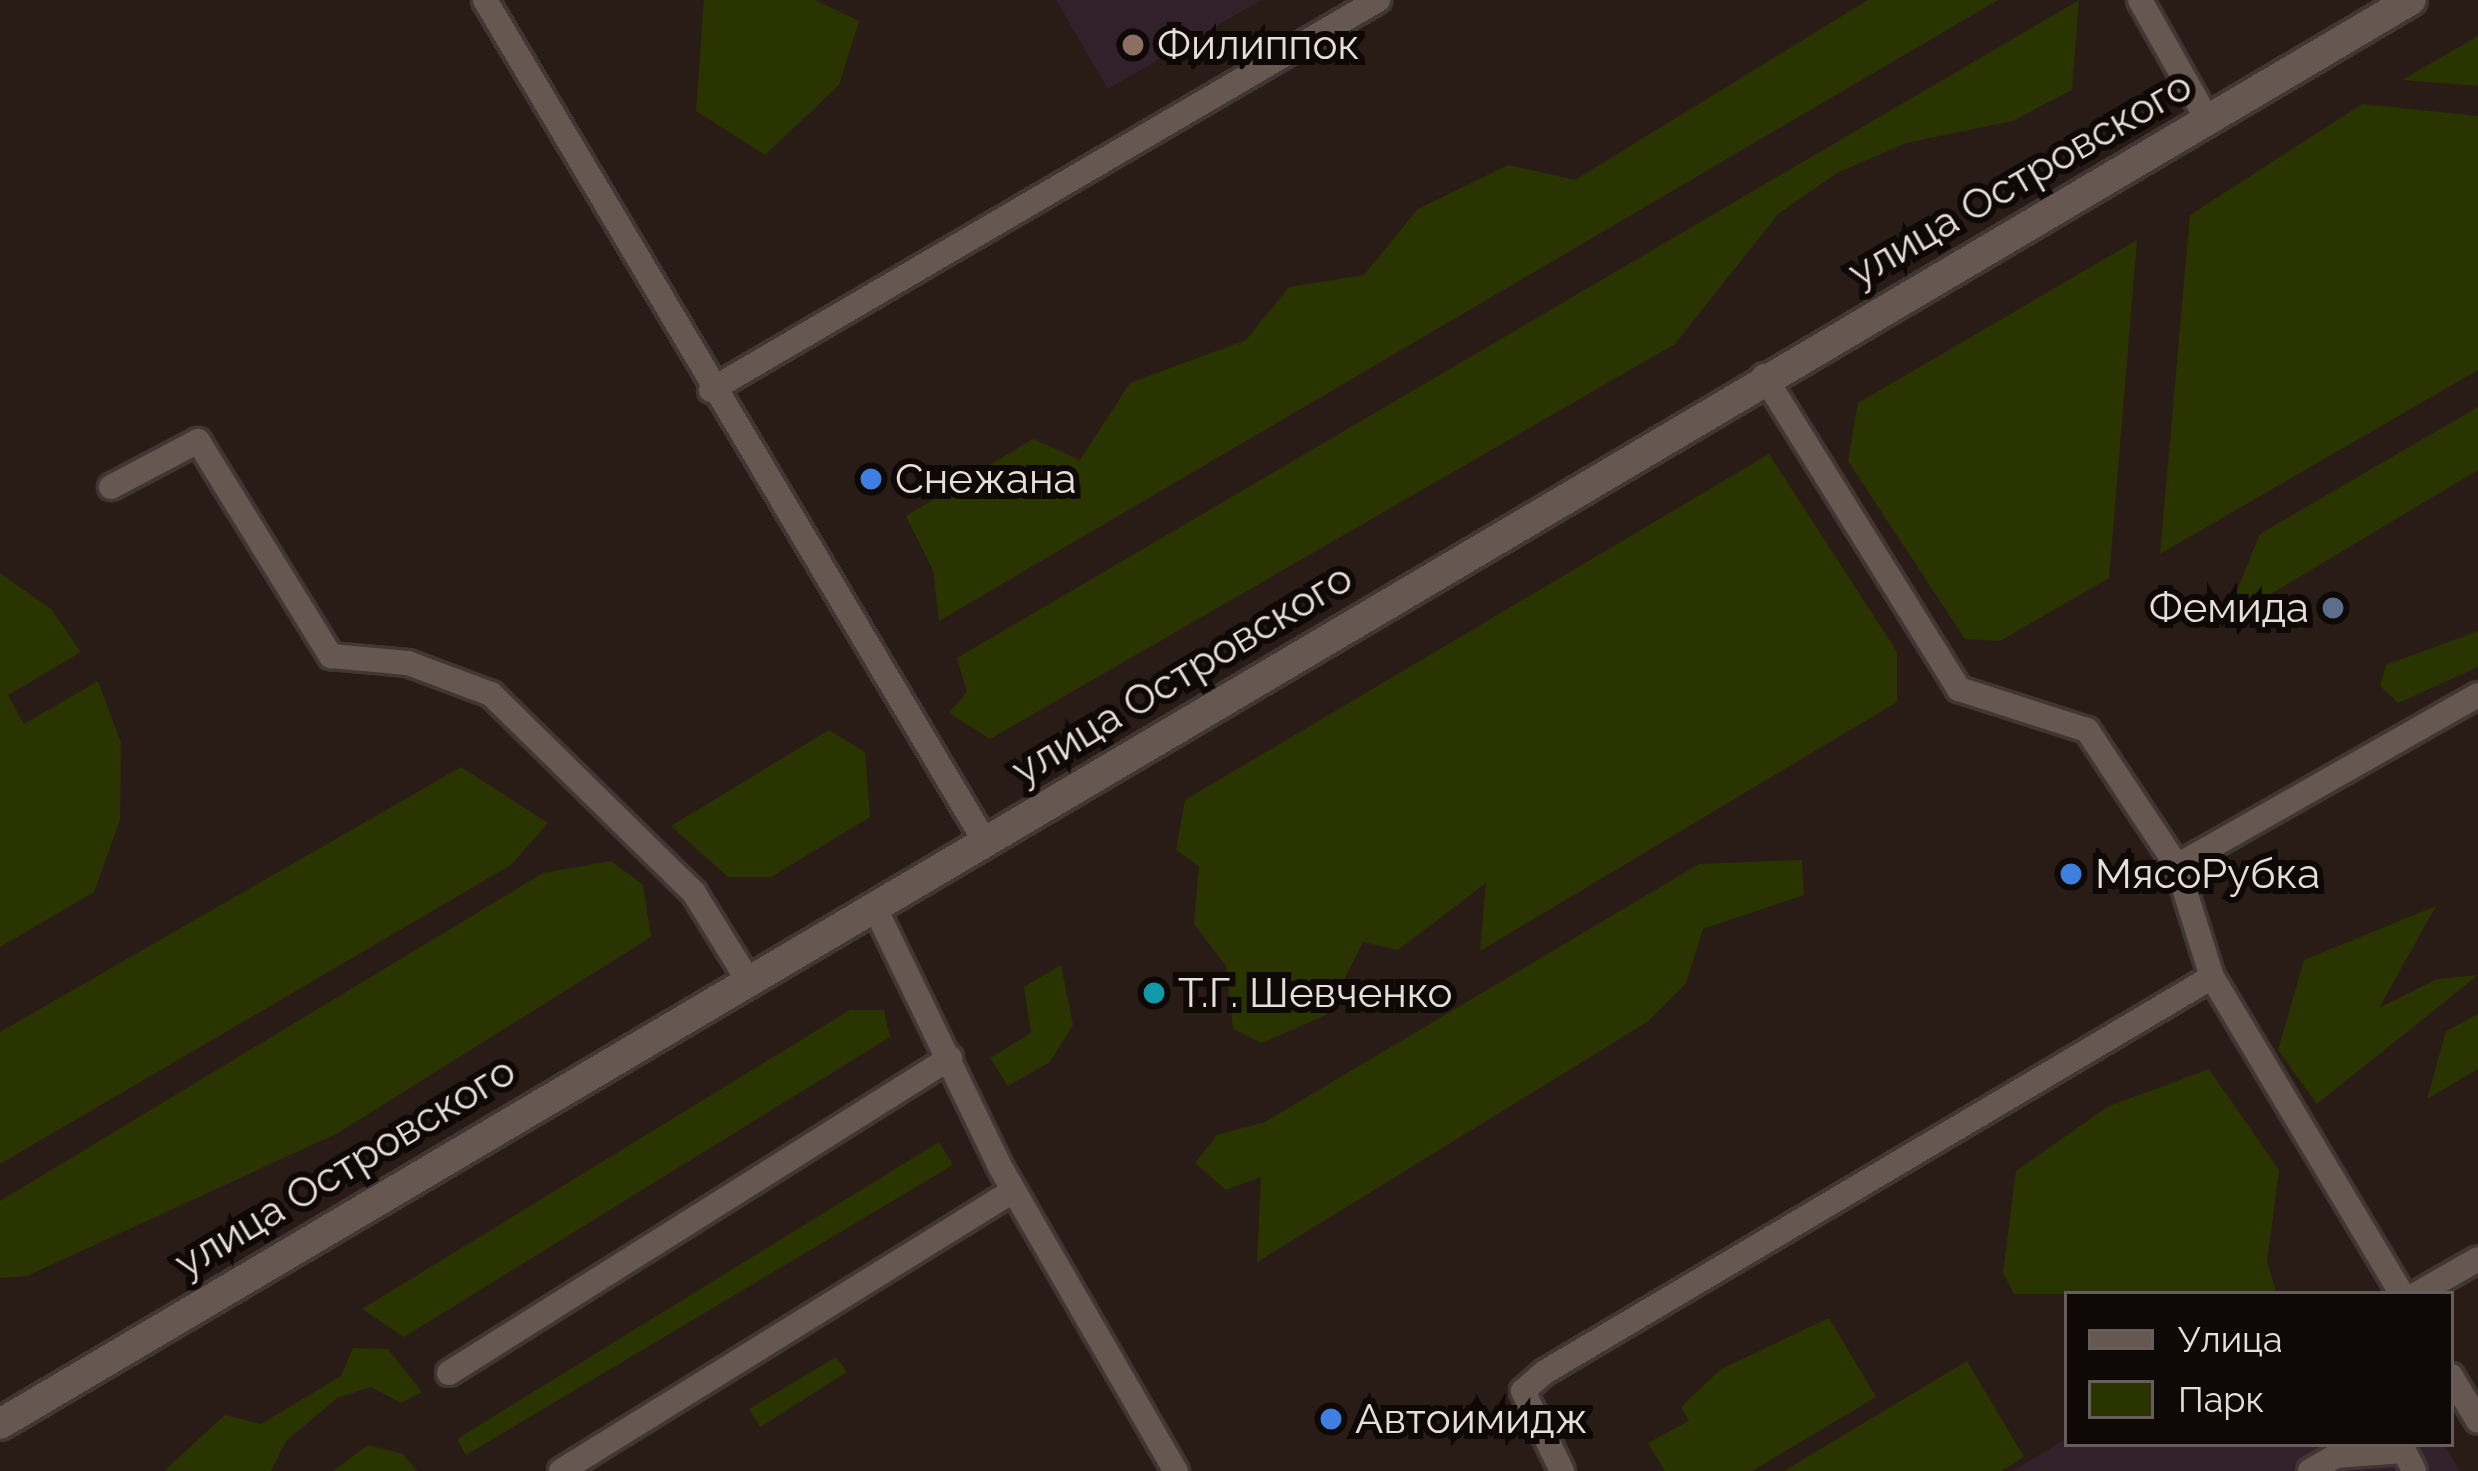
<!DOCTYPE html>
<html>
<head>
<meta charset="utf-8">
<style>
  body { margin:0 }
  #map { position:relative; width:2478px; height:1471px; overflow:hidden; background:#291c17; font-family:Raleway,sans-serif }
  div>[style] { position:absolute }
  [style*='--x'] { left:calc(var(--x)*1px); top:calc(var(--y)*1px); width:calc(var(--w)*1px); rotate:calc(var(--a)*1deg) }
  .education>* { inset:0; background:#32212a }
  .green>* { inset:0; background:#2a3400 }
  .roads { filter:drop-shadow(3px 0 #403633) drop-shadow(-3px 0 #403633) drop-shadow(0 3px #403633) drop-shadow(0 -3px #403633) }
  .lane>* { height:24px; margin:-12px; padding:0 12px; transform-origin:12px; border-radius:12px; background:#665751 }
  .secondary>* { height:30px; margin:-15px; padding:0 15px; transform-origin:15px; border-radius:15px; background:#665751 }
  .dots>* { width:33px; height:33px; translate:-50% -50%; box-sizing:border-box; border:6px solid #0e0806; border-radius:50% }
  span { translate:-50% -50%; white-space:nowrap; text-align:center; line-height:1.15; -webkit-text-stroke:12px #0e0806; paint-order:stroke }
  .poi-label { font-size:42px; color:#e7dedb }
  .left { translate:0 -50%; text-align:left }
  .right { translate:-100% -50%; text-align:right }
  .street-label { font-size:42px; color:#e7dedb }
  .legend { position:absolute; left:2064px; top:1291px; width:390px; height:156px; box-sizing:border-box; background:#0e0806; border:3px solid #655e5b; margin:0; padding:15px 21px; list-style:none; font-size:36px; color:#e7dedb }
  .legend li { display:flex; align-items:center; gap:24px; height:60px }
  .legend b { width:60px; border:3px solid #655e5b }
</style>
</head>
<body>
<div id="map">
  <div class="education">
    <i style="clip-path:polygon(1056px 0,1261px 0,1108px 89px)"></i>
    <i style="clip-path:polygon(2067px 1438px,2444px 1444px,2460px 1471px,2013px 1471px)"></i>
  </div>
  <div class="green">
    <i style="clip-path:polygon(704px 0,815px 0,859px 21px,839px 85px,765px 155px,696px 111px)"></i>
    <i style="clip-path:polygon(1868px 0,1998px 0,939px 621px,933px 570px,906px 516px,1033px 439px,1080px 460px,1130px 383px,1246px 340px,1289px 287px,1364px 275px,1418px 209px,1508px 165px,1575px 180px)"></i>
    <i style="clip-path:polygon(2079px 0,2072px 90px,2012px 121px,1906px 143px,1837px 173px,1778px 214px,1675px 344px,990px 739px,949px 713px,967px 692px,957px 658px)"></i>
    <i style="clip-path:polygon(2478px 36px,2478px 86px,2402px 80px)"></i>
    <i style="clip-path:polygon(2362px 104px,2478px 116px,2478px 370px,2160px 554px,2190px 215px)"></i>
    <i style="clip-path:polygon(2137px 240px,2109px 578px,2000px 641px,1965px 639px,1848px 461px,1858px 403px)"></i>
    <i style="clip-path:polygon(2478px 407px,2478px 470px,2224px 622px,2260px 534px)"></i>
    <i style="clip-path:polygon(1769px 454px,1897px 652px,1897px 702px,1480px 951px,1486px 883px,1398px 950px,1363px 942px,1326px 1015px,1262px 1043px,1233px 1029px,1226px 966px,1194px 924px,1199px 866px,1176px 850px,1185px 800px)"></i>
    <i style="clip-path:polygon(0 573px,51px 609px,81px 652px,8px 695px,24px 724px,98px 681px,121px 743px,120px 820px,94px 892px,0 947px)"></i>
    <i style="clip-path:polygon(2478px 631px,2478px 667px,2398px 703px,2380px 686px,2386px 665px)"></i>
    <i style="clip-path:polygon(829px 730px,865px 752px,870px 817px,771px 877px,728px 877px,671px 826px)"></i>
    <i style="clip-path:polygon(461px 767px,548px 823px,511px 865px,0 1164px,0 1032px)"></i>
    <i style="clip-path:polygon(1802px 860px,1804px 895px,1703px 929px,1686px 983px,1647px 1022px,1257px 1262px,1261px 1177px,1226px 1190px,1195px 1163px,1217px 1135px,1265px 1122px,1699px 864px)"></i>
    <i style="clip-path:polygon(611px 861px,643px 885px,651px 937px,338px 1133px,27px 1276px,0 1278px,0 1201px,543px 873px)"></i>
    <i style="clip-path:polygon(2436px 906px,2379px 1008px,2437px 979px,2478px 975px,2317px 1104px,2278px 1050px,2304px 960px)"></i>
    <i style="clip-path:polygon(1061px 965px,1073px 1025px,1050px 1062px,1008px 1086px,990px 1058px,1031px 1033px,1024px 987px)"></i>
    <i style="clip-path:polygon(850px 1010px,884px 1010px,890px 1037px,404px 1337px,362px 1309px)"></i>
    <i style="clip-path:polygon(2478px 1014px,2478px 1069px,2427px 1099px,2446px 1031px)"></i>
    <i style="clip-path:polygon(2209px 1069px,2279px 1170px,2267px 1262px,2277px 1294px,2014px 1294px,2003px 1273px,2016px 1171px,2107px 1107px)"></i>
    <i style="clip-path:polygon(939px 1142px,953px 1165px,466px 1455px,457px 1439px)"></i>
    <i style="clip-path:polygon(1829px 1318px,1876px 1397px,1752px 1471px,1665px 1471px,1648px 1443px,1689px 1421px,1681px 1407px,1721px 1369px)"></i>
    <i style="clip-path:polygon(353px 1348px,388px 1349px,422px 1392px,401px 1403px,371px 1387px,337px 1398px,286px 1441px,271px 1471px,164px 1471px,225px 1415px,261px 1424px,341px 1376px)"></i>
    <i style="clip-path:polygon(836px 1357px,847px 1372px,760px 1427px,749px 1409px)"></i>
    <i style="clip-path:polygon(1967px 1361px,2024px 1457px,2001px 1471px,1784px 1471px)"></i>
    <i style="clip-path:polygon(368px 1445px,403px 1454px,417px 1471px,333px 1471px)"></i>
  </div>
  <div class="roads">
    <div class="lane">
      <i style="--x:485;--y:0;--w:977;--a:59.29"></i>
      <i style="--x:2140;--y:0;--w:137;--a:60.6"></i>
      <i style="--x:1764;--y:376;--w:369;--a:58.1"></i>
      <i style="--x:1959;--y:689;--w:134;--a:17.8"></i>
      <i style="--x:2087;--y:730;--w:163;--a:56.5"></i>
      <i style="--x:2177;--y:866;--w:116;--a:72.5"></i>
      <i style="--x:2212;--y:977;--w:370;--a:59.1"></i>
      <i style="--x:711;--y:390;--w:773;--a:-30.32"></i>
      <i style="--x:111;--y:487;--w:98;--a:-27.9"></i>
      <i style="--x:198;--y:441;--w:253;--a:58.3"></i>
      <i style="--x:331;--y:656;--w:77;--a:5.2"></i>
      <i style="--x:408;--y:663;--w:89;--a:20.5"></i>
      <i style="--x:491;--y:694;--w:284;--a:44.4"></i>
      <i style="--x:694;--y:893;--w:99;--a:58.2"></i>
      <i style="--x:2177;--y:866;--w:346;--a:-29.6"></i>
      <i style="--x:874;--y:906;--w:288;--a:64.2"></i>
      <i style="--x:999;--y:1165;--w:354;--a:60"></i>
      <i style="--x:2417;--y:1294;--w:70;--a:-29.8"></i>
      <i style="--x:449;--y:1373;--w:592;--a:-32.16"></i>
      <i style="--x:2451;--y:1376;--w:52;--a:59"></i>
      <i style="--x:561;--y:1471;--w:532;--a:-31.78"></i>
      <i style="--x:1562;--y:1471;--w:89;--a:-116"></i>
      <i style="--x:1523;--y:1391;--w:29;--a:-41"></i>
      <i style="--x:1545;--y:1372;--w:775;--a:-30.63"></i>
      <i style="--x:2310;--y:1471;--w:30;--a:-30"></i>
      <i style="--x:2336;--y:1456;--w:68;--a:-4.2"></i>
      <i style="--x:2404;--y:1451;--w:22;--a:63"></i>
    </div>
    <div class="secondary">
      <i style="--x:0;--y:1424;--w:2800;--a:-30.57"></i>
    </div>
  </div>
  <div class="dots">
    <i style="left:1133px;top:45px;background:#8d6e63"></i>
    <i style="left:871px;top:479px;background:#3f7fe0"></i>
    <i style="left:2333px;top:608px;background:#5c6f8a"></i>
    <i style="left:2071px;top:874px;background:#3f7fe0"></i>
    <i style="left:1154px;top:993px;background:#0f9aa8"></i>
    <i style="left:1331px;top:1419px;background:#3f7fe0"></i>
  </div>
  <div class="poi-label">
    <span class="left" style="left:1157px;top:45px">Филиппок</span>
    <span class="left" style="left:895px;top:479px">Снежана</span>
    <span class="right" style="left:2309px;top:608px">Фемида</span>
    <span class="left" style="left:2095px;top:874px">МясоРубка</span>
    <span class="left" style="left:1178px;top:993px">Т.Г. Шевченко</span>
    <span class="left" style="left:1355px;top:1419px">Автоимидж</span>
  </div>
  <div class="street-label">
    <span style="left:2020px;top:179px;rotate:-30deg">улица Островского</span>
    <span style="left:1182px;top:674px;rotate:-31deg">улица Островского</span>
    <span style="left:345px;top:1167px;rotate:-31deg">улица Островского</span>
  </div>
  <ul class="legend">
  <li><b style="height:15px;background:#665751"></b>Улица</li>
  <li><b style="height:33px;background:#2a3400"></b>Парк</li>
  </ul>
</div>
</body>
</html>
